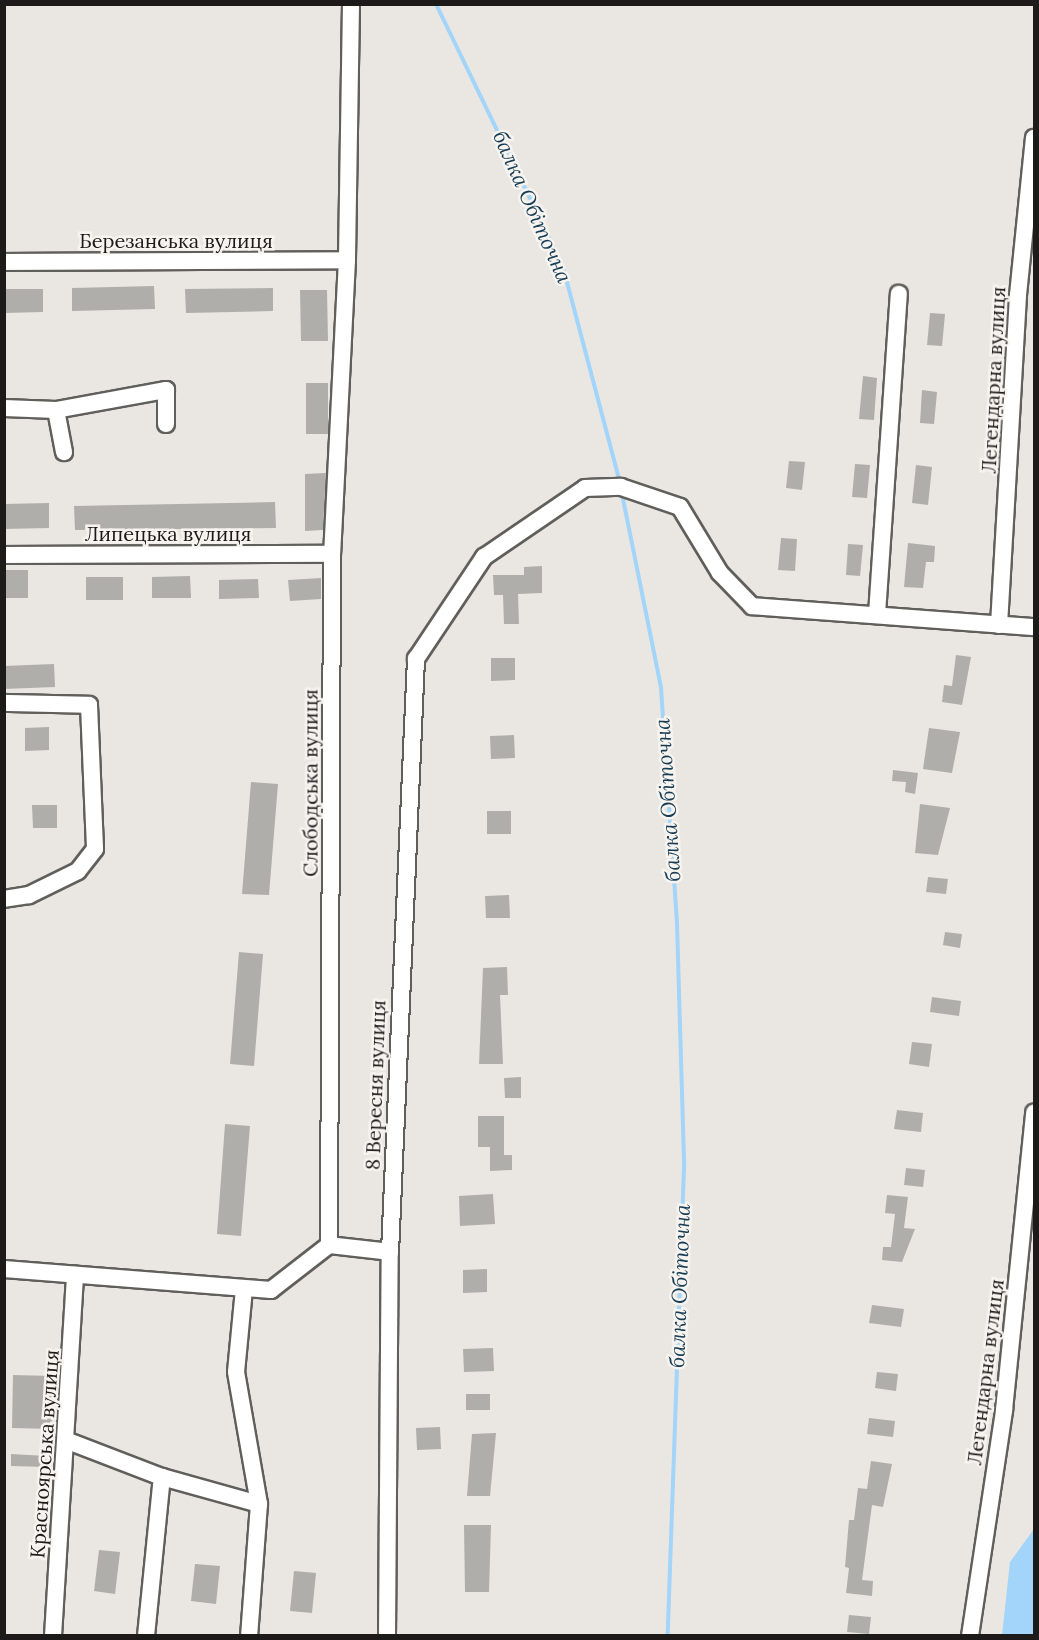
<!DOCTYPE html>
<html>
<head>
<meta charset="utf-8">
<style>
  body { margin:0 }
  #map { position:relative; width:1039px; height:1640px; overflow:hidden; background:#eae7e2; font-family:Lora,serif }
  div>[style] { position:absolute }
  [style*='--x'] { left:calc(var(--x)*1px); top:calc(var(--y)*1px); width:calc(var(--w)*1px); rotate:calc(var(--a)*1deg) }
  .water>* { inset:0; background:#a3d4f9 }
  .stream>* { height:4px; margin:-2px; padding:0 2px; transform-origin:2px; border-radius:2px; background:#a3d4f9 }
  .building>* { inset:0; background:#b0aeaa }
  .roads { filter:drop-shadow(2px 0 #615f5b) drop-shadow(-2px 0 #615f5b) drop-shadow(0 2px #615f5b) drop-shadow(0 -2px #615f5b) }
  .minor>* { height:16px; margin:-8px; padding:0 8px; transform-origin:8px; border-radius:8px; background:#fff }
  span { translate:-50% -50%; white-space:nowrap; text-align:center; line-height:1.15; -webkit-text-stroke:5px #f7f4f0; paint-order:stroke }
  .street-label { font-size:20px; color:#1c1b1a }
  .water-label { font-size:21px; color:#173d55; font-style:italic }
  .frame { position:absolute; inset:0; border:6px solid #1c1b1a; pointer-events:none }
</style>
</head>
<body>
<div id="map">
  <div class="water">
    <i style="clip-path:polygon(1034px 1529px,1034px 1635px,1002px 1635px,1010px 1562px)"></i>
  </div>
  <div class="stream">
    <i style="--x:436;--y:4;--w:292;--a:64.2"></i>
    <i style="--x:563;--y:267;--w:223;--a:75.2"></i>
    <i style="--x:622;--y:494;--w:198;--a:78.6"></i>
    <i style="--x:661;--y:688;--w:237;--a:86.1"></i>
    <i style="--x:677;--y:924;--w:243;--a:88.3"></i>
    <i style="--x:684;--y:1167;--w:469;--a:92"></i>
  </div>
  <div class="building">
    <i style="clip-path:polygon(154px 286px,155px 309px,72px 311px,72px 288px)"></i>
    <i style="clip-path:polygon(273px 288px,273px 311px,186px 313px,185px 289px)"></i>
    <i style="clip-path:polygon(4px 289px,43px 289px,43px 312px,4px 313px)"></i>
    <i style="clip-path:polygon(300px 290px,327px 290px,328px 341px,301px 341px)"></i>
    <i style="clip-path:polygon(930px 313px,945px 314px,942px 346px,927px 345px)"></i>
    <i style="clip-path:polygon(863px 376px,877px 378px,874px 420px,859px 419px)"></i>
    <i style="clip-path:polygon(306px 383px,328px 383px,328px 434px,306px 434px)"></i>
    <i style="clip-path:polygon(922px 390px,937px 392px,934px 424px,920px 423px)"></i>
    <i style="clip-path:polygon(789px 461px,805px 462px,802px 490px,786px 488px)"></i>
    <i style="clip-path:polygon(855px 464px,870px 465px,867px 498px,852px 497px)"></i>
    <i style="clip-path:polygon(916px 465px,932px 467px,928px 505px,912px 503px)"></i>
    <i style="clip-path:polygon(326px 473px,323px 530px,305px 531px,305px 474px)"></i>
    <i style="clip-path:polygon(275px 502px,276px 528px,75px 530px,74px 506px)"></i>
    <i style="clip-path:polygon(49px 503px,49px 528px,4px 529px,4px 504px)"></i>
    <i style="clip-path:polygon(781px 538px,797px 539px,795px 571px,778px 570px)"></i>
    <i style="clip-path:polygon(908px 543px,935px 546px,934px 562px,926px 562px,923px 588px,904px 587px)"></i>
    <i style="clip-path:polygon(848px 544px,863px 545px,860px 576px,846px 575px)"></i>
    <i style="clip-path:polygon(542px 566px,542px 593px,518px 594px,519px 624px,504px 624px,503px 595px,494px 595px,493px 575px,524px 575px,524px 567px)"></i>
    <i style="clip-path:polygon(4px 570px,28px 570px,28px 598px,4px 598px)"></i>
    <i style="clip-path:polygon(190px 576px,191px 598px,152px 598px,152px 577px)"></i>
    <i style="clip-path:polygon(86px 577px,123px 577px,123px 600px,86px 600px)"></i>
    <i style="clip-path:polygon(321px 578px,321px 599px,290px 601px,288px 580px)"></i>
    <i style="clip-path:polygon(258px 579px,259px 598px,219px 599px,219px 580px)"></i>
    <i style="clip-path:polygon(956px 655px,971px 657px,962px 705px,942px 702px,944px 685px,952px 686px)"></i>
    <i style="clip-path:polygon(491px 658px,515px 658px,515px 680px,491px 681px)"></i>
    <i style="clip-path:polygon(54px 664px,55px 687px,4px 689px,4px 666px)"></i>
    <i style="clip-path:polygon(49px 727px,49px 750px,25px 751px,25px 728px)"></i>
    <i style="clip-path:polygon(929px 728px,960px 732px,952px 773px,923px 769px)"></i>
    <i style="clip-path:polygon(514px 735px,515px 758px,491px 759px,490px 736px)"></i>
    <i style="clip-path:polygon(893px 770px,918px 773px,915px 794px,905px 792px,906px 782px,892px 781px)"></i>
    <i style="clip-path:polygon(251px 782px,278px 784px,269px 895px,242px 894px)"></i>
    <i style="clip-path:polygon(920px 804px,950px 808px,938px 855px,915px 853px)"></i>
    <i style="clip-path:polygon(32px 805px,57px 805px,57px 828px,33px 828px)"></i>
    <i style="clip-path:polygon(487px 811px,511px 811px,511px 834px,487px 834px)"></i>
    <i style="clip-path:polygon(928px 877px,948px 879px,946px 894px,926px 892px)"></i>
    <i style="clip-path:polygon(509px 895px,510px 918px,486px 918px,485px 896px)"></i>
    <i style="clip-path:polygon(945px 932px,962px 934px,960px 948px,943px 945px)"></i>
    <i style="clip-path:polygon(239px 952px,263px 954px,254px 1066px,230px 1064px)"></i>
    <i style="clip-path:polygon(507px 967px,508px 995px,500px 995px,503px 1064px,479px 1064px,483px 968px)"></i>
    <i style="clip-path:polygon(932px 997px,961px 1001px,959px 1016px,930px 1012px)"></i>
    <i style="clip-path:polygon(912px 1042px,932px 1044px,929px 1067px,909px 1064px)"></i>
    <i style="clip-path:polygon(521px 1077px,521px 1098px,505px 1098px,504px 1078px)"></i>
    <i style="clip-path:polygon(897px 1110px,923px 1113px,921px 1132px,894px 1129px)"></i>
    <i style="clip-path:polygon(478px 1116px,504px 1116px,504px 1155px,512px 1155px,512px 1170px,490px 1171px,490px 1147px,478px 1147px)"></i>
    <i style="clip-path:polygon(225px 1124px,250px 1126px,241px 1236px,217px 1234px)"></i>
    <i style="clip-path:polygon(906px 1168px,925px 1170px,923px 1187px,904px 1185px)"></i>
    <i style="clip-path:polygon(493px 1194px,495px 1224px,460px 1226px,459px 1196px)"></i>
    <i style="clip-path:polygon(887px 1195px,908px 1197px,904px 1228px,915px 1229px,902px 1262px,882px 1260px,883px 1247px,891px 1247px,895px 1214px,885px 1213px)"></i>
    <i style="clip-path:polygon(487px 1269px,487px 1292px,463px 1293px,463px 1270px)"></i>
    <i style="clip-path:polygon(872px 1305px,904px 1309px,901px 1327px,869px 1323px)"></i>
    <i style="clip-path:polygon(493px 1348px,494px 1371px,464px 1372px,463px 1349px)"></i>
    <i style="clip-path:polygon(877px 1372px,898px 1374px,896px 1391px,875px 1388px)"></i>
    <i style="clip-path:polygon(13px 1375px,53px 1376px,52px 1429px,12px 1428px)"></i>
    <i style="clip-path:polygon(466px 1394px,490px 1394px,490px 1410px,466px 1410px)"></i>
    <i style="clip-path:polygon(869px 1418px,895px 1421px,893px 1437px,867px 1434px)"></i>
    <i style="clip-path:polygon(440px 1427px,441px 1449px,417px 1450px,416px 1428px)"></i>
    <i style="clip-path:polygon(496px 1433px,490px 1496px,467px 1496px,472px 1434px)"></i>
    <i style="clip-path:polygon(11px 1454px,46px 1456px,46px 1467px,11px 1466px)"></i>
    <i style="clip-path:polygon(871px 1461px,892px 1464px,883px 1507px,872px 1505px,862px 1580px,873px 1581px,872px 1596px,846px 1593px,849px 1568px,845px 1567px,849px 1520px,854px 1520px,858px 1488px,867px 1489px)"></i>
    <i style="clip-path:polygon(464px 1525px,491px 1525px,489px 1592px,465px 1592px)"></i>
    <i style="clip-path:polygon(99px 1550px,120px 1552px,115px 1594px,94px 1591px)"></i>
    <i style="clip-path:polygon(195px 1564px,220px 1566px,216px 1604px,191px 1601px)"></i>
    <i style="clip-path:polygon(294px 1571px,316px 1573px,312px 1613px,290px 1611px)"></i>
    <i style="clip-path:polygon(849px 1615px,871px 1617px,869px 1634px,847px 1632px)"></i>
  </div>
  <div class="roads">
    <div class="minor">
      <i style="--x:351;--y:4;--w:256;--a:90.9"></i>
      <i style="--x:347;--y:260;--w:294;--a:92.9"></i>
      <i style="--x:332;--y:554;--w:691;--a:90.25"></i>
      <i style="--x:329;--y:1245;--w:61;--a:6.5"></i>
      <i style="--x:4;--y:262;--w:343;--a:-0.3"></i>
      <i style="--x:4;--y:408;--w:52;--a:2.2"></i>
      <i style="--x:56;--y:410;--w:112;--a:-10.3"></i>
      <i style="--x:166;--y:390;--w:34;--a:90"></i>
      <i style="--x:56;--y:410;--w:43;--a:79.2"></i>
      <i style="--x:4;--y:555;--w:328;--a:-0.2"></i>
      <i style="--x:877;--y:614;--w:321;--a:-86.1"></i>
      <i style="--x:999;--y:625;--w:331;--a:-86.7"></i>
      <i style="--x:1018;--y:295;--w:158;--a:-84.2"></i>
      <i style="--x:4;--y:703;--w:85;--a:1.3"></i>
      <i style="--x:89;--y:705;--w:144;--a:87.6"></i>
      <i style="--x:95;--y:849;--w:28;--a:128"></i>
      <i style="--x:78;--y:871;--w:55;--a:153.9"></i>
      <i style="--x:29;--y:895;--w:25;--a:171"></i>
      <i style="--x:4;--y:1269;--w:268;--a:4.5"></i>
      <i style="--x:271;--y:1290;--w:73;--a:-37.8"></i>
      <i style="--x:244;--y:1289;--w:83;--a:95.5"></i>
      <i style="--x:236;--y:1372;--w:134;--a:80.1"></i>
      <i style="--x:259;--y:1504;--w:132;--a:94.3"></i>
      <i style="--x:68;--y:1441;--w:101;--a:21"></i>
      <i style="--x:162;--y:1477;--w:101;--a:15.6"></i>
      <i style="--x:53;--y:1636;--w:362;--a:-86.5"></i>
      <i style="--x:146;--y:1636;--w:160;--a:-84.3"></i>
      <i style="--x:387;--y:1636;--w:384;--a:-89.6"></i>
      <i style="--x:390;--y:1252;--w:594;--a:-87.49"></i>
      <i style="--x:416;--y:659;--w:123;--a:-56.3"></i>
      <i style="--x:484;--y:557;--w:122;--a:-34.3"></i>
      <i style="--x:585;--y:488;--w:36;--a:-2"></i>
      <i style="--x:621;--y:487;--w:62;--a:18.7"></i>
      <i style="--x:680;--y:507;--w:77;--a:58.8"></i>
      <i style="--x:720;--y:573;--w:46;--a:45.9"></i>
      <i style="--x:752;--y:606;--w:283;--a:4.3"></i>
      <i style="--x:970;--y:1636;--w:229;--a:-81.4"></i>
      <i style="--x:1004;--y:1410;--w:299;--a:-84.2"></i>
    </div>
  </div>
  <div class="street-label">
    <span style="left:176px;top:240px">Березанська вулиця</span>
    <span style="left:993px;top:380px;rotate:-87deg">Легендарна вулиця</span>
    <span style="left:168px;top:533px">Липецька вулиця</span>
    <span style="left:310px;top:783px;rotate:-90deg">Слободська вулиця</span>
    <span style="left:375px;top:1085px;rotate:-88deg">8 Вересня вулиця</span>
    <span style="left:985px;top:1372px;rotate:-83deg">Легендарна вулиця</span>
    <span style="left:44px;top:1454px;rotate:-86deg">Красноярська вулиця</span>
  </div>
  <div class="water-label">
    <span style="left:532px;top:207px;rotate:66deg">балка Обіточна</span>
    <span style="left:668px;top:800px;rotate:-94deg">балка Обіточна</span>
    <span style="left:680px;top:1286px;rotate:-88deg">балка Обіточна</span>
  </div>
  <div class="frame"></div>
</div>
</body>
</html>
